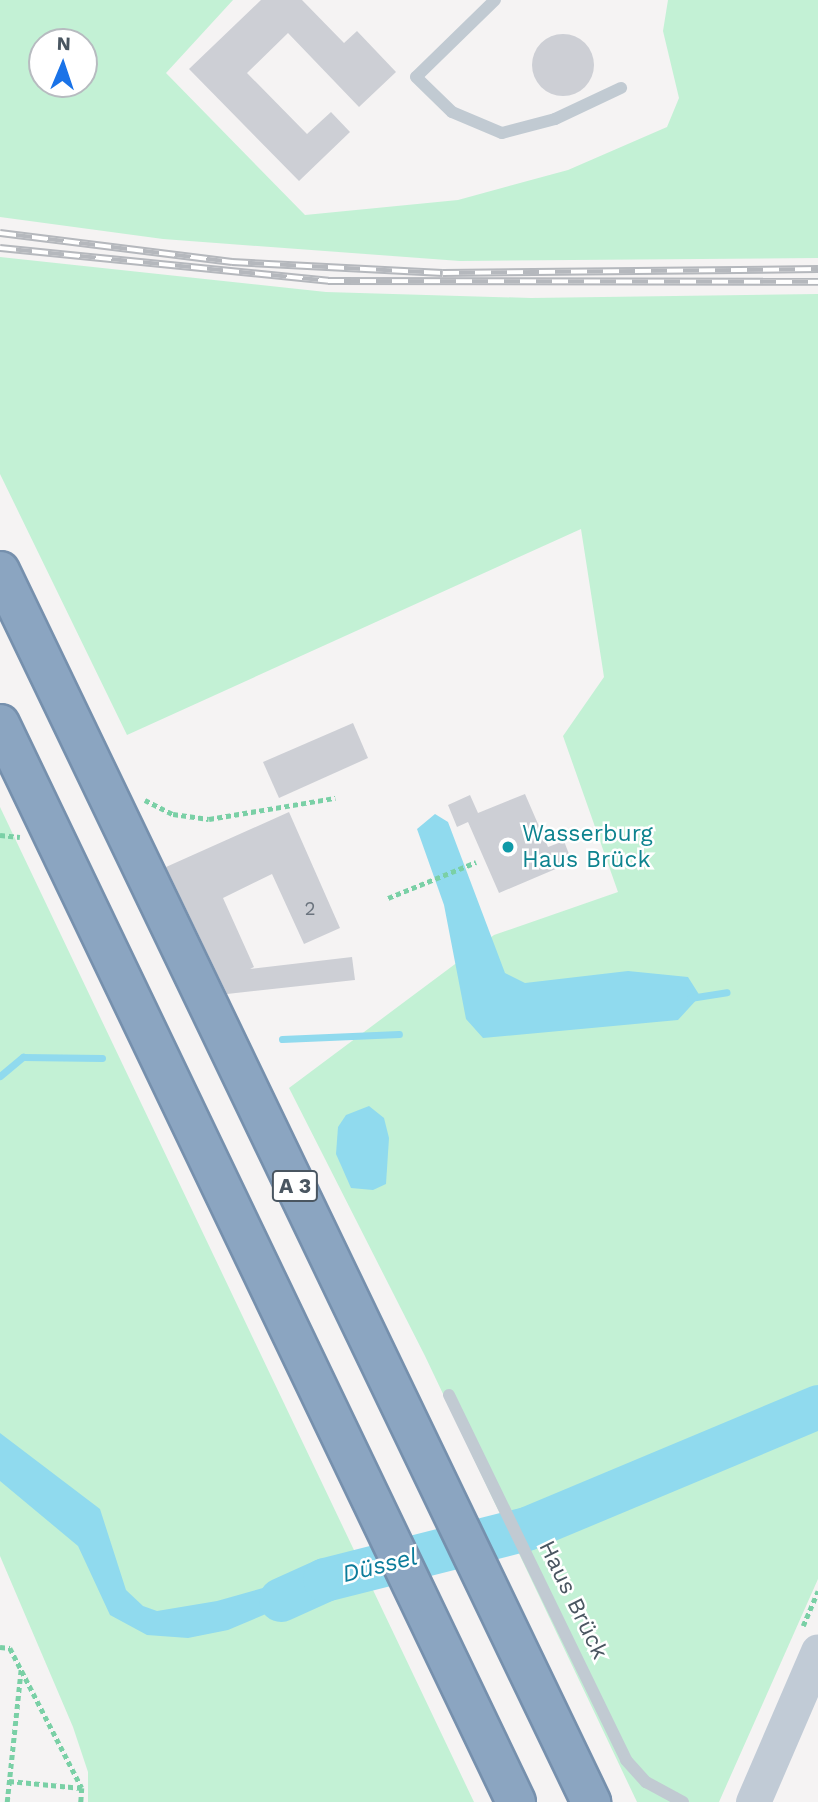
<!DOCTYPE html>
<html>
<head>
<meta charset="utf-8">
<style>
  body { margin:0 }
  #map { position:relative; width:818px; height:1802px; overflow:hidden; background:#f5f3f3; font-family:"Work Sans",sans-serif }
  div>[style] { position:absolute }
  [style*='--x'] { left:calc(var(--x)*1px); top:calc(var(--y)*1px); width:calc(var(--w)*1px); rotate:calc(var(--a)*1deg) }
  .green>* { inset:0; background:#c3f1d5 }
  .water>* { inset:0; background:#90daee }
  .stream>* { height:7px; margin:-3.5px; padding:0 3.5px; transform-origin:3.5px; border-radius:3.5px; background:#90daee }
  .river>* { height:44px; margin:-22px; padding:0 22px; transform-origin:22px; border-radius:22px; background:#90daee }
  .building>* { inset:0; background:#cdcfd5 }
  .round { border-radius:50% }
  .path>* { height:4.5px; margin-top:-2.25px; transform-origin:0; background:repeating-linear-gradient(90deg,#7ad0a6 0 5px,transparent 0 8.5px) }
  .service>* { height:12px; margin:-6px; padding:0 6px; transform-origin:6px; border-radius:6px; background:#c1cad2 }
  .secondary>* { height:35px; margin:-17.5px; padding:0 17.5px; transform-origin:17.5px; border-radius:17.5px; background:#c1cbd6 }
  .rail>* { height:8px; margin-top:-4px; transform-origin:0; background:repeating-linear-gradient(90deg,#fff 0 16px,#b5b8bd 0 32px); box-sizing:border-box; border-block:2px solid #b5b8bd }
  .bridges { filter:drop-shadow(2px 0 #7690ad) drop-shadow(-2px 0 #7690ad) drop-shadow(0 2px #7690ad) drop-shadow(0 -2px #7690ad) }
  .motorway-bridge>* { height:38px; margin:-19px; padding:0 19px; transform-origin:19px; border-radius:19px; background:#8ba5c1 }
  .dots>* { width:19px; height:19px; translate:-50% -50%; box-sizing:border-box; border:4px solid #fff; border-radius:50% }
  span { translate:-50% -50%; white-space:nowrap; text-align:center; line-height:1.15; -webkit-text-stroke:5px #fff; paint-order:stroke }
  .number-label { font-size:19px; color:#6b747e }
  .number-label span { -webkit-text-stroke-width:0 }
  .shield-label span { padding:2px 5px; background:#fff; border:2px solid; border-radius:5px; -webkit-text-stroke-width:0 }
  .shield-label { font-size:21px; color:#4a5661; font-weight:700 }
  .culture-label { font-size:23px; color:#0d838f }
  .left { translate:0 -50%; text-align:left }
  .street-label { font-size:23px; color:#4a5661 }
  .water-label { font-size:24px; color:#0c7c9b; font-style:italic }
  .north { position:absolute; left:28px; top:28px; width:70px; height:70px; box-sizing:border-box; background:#fff; border:2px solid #b7bbc0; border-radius:50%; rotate:2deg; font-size:19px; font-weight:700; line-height:28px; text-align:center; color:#4a5661 }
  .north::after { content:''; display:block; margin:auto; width:24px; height:32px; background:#1a73e8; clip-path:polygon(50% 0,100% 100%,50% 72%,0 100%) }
</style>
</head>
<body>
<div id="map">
  <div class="green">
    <i style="clip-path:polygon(evenodd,0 0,233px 0,166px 73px,305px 215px,458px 200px,568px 170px,667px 127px,679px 98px,663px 31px,668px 0,818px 0,818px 258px,460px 261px,163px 239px,0 217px,0 0,42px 42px,84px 42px,84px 84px,42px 84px,42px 42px)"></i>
    <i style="clip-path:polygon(0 257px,326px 292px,531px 298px,818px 294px,818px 1579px,719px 1802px,637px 1802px,425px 1356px,289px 1088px,494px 935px,618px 892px,563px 736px,604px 677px,581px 529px,127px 735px,0 474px)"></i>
    <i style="clip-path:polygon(0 807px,474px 1802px,88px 1802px,88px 1772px,73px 1727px,0 1556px)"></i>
  </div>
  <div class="water">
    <i style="clip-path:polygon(435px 814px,448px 822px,505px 973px,525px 983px,628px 971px,688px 977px,700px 996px,678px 1020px,483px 1038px,466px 1019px,444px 905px,417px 829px)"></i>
    <i style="clip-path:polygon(369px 1106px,384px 1118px,389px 1138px,386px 1184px,373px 1190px,351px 1188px,336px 1154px,338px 1127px,346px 1115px)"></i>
    <i style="clip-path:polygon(0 1433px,100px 1509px,126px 1590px,143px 1606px,157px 1611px,217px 1601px,270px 1586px,319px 1559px,339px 1583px,228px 1630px,188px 1638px,147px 1635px,110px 1615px,78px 1546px,0 1481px)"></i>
  </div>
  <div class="stream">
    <i style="--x:690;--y:998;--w:37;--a:-9"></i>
    <i style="--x:282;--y:1039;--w:117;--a:-2.4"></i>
    <i style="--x:0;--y:1076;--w:30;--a:-40"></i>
    <i style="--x:23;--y:1057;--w:79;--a:0.7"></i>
  </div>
  <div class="river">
    <i style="--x:281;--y:1600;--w:48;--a:-24.4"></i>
    <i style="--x:325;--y:1580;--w:208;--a:-14.2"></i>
    <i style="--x:527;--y:1529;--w:316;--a:-22.7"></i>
  </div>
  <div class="building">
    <i style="clip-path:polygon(261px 0,302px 0,344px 43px,357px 31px,396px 72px,359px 107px,288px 33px,247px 73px,307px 134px,331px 112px,350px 132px,299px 181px,189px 69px)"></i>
    <i class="round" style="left:532px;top:34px;width:62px;height:62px"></i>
    <i style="clip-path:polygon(353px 723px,368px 758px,279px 798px,263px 762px)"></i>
    <i style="clip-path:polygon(525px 794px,548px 847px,564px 841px,572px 862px,499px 893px,468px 822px,457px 827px,448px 805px,470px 795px,478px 813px)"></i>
    <i style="clip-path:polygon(289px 812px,340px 928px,304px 944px,272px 874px,223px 898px,254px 967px,250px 969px,352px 957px,355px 980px,227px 994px,166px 867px)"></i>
  </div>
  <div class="path">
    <i style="--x:145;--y:800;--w:31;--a:27"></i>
    <i style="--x:173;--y:814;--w:36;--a:8"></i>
    <i style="--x:209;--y:819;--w:128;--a:-9.5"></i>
    <i style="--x:0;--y:835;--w:20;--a:6"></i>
    <i style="--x:388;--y:898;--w:95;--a:-22.2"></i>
    <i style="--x:803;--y:1626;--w:38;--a:-67"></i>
    <i style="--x:0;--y:1647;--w:10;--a:6"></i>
    <i style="--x:10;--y:1648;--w:157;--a:62.8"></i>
    <i style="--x:82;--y:1788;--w:14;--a:94"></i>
    <i style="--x:9;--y:1781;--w:73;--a:5.5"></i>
    <i style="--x:7;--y:1802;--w:134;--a:-84"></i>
  </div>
  <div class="service">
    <i style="--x:495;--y:0;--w:110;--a:135.7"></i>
    <i style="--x:416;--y:77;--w:50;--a:44.2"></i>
    <i style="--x:452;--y:112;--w:54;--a:22.8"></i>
    <i style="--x:502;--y:133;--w:55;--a:-14.8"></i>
    <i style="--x:555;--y:119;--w:73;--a:-25.2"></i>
    <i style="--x:449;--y:1395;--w:406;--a:64.1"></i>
    <i style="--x:626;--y:1760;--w:30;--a:48"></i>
    <i style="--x:646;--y:1782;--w:42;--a:28.4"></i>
  </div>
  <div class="secondary">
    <i style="--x:753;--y:1802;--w:164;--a:-66.7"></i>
  </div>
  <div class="rail">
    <i style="--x:0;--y:233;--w:234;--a:7.1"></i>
    <i style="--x:232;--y:262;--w:211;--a:3"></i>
    <i style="--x:443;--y:273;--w:375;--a:-0.6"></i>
    <i style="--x:0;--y:248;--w:330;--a:5.7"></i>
    <i style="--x:328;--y:281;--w:490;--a:0.1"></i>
  </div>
  <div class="bridges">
    <div class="motorway-bridge">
      <i style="--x:0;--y:571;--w:1366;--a:64.35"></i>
      <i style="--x:0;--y:724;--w:1195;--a:64.42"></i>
    </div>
  </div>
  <div class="dots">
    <i style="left:508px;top:847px;background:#0f9aa8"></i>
  </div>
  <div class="number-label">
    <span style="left:310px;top:909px">2</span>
  </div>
  <div class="shield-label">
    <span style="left:295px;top:1186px">A 3</span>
  </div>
  <div class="culture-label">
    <span class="left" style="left:522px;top:847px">Wasserburg<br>Haus Brück</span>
  </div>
  <div class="street-label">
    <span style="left:573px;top:1600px;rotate:64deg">Haus Brück</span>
  </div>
  <div class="water-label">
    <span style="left:380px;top:1566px;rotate:-14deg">Düssel</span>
  </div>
  <div class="north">N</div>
</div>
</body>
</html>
